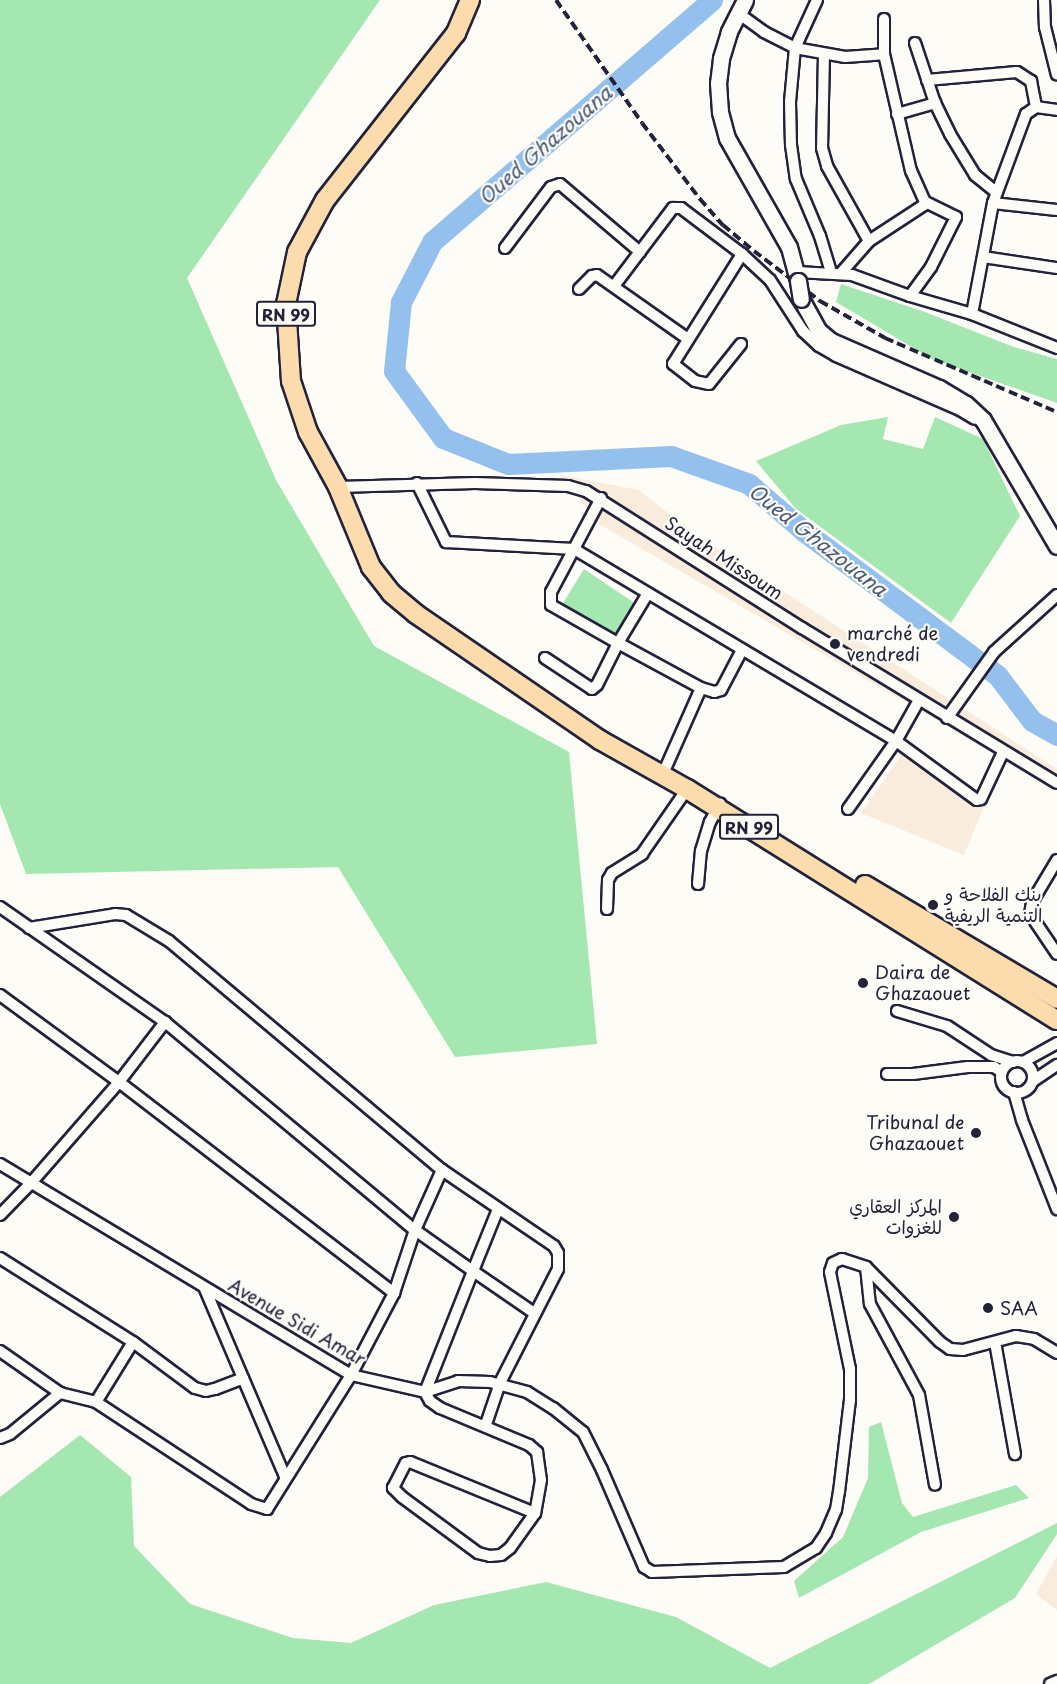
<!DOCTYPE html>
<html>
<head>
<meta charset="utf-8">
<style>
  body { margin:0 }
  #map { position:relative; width:1057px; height:1684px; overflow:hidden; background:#fdfcf7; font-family:"Playpen Sans","Playpen Sans Arabic",sans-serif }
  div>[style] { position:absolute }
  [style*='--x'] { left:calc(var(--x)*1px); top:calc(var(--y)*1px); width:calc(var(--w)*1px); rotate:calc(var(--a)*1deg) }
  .built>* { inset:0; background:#f9ecdd }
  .green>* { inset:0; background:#a4e7b1 }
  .river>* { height:21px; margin:-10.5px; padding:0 10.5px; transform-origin:10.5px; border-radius:10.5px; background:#94c0ee }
  .roads { filter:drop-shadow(2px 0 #22223b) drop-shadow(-2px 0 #22223b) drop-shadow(0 2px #22223b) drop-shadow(0 -2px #22223b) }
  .minor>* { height:10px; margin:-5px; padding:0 5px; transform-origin:5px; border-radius:5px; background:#fdfcf7 }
  .minor>.ring { margin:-5px; padding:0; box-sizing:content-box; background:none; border:10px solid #fdfcf7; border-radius:50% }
  .secondary>* { height:15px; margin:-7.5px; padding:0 7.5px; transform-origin:7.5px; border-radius:7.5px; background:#fdfcf7 }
  .primary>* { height:18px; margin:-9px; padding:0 9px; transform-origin:9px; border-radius:9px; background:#fcdcac }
  .rail>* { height:4px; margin-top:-2px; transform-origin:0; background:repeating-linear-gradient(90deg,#22223b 0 9px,transparent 0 13.5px) }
  .bridges { filter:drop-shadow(2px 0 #22223b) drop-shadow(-2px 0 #22223b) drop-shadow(0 2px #22223b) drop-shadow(0 -2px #22223b) }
  .secondary-bridge>* { height:15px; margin:-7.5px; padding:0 7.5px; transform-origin:7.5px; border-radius:7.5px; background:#fdfcf7 }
  .dots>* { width:16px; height:16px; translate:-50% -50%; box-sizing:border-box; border:3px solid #fdfcf7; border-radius:50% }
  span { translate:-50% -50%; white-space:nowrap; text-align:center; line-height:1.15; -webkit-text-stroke:4.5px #fdfcf7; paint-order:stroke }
  .shield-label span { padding:2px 4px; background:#fdfcf7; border:2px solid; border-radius:4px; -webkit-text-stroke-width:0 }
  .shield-label { font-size:16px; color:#22223b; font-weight:700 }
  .street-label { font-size:18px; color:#22223b }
  .poi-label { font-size:18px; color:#22223b }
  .left { translate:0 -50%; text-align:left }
  .right { translate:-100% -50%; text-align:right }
  .water-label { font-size:20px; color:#4a597a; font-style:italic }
</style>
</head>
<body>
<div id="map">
  <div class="built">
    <i style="clip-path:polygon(560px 475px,639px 490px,689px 530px,1057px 769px,1057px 790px,599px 524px)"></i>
    <i style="clip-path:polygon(903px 753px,986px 802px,964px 855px,861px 813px)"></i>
    <i style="clip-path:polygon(1057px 1556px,1057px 1610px,1036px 1594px)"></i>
  </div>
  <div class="green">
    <i style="clip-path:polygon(0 0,380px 0,187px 278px,276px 480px,374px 646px,569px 752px,597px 1044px,455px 1057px,338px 867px,26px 874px,0 804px)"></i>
    <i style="clip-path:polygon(841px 284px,925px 312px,1011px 346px,1057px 359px,1057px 403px,932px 359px,836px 302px)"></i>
    <i style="clip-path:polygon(888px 417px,883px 439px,923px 449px,935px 417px,983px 439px,1020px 516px,951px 623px,796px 509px,756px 461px,841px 425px)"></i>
    <i style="clip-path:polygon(584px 569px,636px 604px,614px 637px,563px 603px)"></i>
    <i style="clip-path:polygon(881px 1422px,902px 1503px,913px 1517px,1016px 1485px,1029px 1498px,921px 1532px,799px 1598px,794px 1581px,843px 1537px,868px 1478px,869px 1427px)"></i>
    <i style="clip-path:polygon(80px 1435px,131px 1477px,134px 1546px,190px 1604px,293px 1638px,351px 1643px,434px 1605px,546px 1582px,676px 1617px,770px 1668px,1057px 1523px,1057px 1534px,1015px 1598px,869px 1684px,0 1684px,0 1497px)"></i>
  </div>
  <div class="river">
    <i style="--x:712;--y:0;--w:370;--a:139.2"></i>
    <i style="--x:432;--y:242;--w:68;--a:117.3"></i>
    <i style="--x:401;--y:302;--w:69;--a:95.8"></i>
    <i style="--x:394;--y:371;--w:83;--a:53.8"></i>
    <i style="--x:443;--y:438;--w:70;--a:21.8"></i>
    <i style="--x:508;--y:464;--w:163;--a:-2.8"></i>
    <i style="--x:671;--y:456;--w:83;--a:19.7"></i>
    <i style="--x:749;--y:484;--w:74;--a:40.6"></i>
    <i style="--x:805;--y:532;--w:241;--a:36.7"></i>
    <i style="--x:998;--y:676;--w:56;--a:52.9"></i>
    <i style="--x:1032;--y:721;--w:29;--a:29"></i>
  </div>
  <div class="roads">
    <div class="minor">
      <i style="--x:817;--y:0;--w:53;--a:114.6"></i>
      <i style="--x:795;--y:48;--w:54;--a:95.3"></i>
      <i style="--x:790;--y:102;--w:43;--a:88.7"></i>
      <i style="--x:791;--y:145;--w:34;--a:82"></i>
      <i style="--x:796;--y:179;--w:62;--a:67.2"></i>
      <i style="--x:820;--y:236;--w:38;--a:73"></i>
      <i style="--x:1044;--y:0;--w:27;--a:88"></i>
      <i style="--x:1045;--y:27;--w:49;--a:76"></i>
      <i style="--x:738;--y:13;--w:32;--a:36"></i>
      <i style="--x:764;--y:32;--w:35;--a:27"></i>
      <i style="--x:795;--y:48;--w:51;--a:10.2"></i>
      <i style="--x:845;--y:57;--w:39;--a:-4"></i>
      <i style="--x:915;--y:43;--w:63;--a:71.6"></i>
      <i style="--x:935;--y:103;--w:34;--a:64"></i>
      <i style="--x:950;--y:134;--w:48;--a:58.6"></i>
      <i style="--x:975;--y:175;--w:28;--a:39"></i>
      <i style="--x:824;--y:54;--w:94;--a:91.2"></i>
      <i style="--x:822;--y:148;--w:19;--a:74"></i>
      <i style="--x:827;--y:166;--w:86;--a:60.8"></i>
      <i style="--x:927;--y:80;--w:90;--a:-5.1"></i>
      <i style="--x:1017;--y:72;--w:17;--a:33"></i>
      <i style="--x:1031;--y:81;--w:26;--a:79"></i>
      <i style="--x:897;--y:114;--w:40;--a:-16"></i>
      <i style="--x:993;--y:203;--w:64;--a:6.2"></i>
      <i style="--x:505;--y:248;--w:76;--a:-53"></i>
      <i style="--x:551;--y:187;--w:9;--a:-18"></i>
      <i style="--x:560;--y:184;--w:105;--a:40.4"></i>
      <i style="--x:983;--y:257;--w:75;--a:8.5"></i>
      <i style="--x:797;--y:272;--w:55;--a:3.1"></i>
      <i style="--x:852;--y:275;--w:62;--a:19.9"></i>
      <i style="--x:910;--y:296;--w:65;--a:16.2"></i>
      <i style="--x:972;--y:314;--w:92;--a:21.8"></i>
      <i style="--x:841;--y:273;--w:43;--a:-48.8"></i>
      <i style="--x:869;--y:241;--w:66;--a:-33.2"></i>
      <i style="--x:924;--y:205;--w:3;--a:-72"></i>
      <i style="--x:925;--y:202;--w:34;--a:-114"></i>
      <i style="--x:911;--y:171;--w:120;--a:-103"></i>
      <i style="--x:884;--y:54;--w:35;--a:-90"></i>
      <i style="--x:614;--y:286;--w:98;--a:-52.9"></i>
      <i style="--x:673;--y:208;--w:8;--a:0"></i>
      <i style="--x:681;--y:208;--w:76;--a:37"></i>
      <i style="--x:742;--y:254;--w:38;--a:43"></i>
      <i style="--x:770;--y:280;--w:61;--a:57.1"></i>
      <i style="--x:803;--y:331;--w:22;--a:43"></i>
      <i style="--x:819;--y:346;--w:20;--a:30"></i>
      <i style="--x:836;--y:356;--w:135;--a:23.5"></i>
      <i style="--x:960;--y:410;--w:17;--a:31"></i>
      <i style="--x:579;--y:289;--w:18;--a:-45"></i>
      <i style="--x:592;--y:276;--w:5;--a:-11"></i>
      <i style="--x:597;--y:275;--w:111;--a:35.1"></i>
      <i style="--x:910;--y:296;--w:36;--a:-54"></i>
      <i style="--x:931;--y:267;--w:56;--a:-63.4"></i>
      <i style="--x:956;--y:217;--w:34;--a:-154"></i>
      <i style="--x:972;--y:314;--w:113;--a:-79.3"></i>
      <i style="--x:993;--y:203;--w:95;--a:-69.7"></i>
      <i style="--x:1026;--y:114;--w:12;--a:-35"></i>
      <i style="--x:1036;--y:107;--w:21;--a:8"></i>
      <i style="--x:741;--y:344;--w:51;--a:128.7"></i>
      <i style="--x:709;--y:384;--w:14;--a:-168"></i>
      <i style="--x:695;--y:381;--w:28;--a:-142"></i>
      <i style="--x:673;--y:364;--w:130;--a:-57.9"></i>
      <i style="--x:417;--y:483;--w:66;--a:63.8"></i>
      <i style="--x:446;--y:542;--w:128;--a:3.1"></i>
      <i style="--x:574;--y:549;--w:375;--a:30.8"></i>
      <i style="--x:896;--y:741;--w:100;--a:36.1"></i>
      <i style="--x:977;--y:800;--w:4;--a:-14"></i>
      <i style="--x:981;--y:799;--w:52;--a:-64.9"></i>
      <i style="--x:338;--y:487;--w:137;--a:-1.7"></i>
      <i style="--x:475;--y:483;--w:93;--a:1.8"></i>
      <i style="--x:568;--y:486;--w:19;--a:16"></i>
      <i style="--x:586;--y:491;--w:256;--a:32.4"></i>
      <i style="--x:802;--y:628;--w:298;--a:31.3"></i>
      <i style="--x:601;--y:498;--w:106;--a:118"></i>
      <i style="--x:551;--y:592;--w:13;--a:90"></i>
      <i style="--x:551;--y:605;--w:77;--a:29.6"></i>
      <i style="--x:618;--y:643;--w:58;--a:-59"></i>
      <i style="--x:545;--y:658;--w:56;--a:33.4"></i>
      <i style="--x:592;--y:689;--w:6;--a:-39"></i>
      <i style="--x:597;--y:685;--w:47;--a:-63.4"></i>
      <i style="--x:618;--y:643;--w:94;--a:28.5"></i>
      <i style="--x:701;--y:688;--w:14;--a:17"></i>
      <i style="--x:714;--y:692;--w:7;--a:-16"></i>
      <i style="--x:721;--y:690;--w:45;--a:-62.3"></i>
      <i style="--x:947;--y:718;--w:81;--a:-54.5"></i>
      <i style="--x:994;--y:652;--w:85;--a:-42.1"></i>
      <i style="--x:662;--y:776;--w:96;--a:-66.1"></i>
      <i style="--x:848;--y:809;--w:83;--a:-54.8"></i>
      <i style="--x:896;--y:741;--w:47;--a:-60.7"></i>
      <i style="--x:1057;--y:860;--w:49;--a:120.8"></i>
      <i style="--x:1032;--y:902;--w:12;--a:99"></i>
      <i style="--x:1030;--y:914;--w:48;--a:56"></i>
      <i style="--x:698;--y:884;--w:33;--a:-85"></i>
      <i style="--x:701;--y:851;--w:30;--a:-73"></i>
      <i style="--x:710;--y:822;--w:21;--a:-61"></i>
      <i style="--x:0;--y:907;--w:201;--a:34.9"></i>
      <i style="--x:165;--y:1022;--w:325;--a:39.8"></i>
      <i style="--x:415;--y:1230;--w:71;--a:35.3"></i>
      <i style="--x:473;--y:1271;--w:130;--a:111.6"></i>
      <i style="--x:425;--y:1392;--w:10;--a:61"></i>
      <i style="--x:430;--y:1401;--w:12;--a:35"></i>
      <i style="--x:440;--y:1408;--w:96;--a:22.6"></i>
      <i style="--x:529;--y:1445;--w:11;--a:41"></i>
      <i style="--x:537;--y:1452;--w:28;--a:82"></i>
      <i style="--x:541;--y:1480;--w:34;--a:100"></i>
      <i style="--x:535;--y:1513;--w:43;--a:125.5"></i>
      <i style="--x:510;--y:1548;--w:11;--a:142"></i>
      <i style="--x:501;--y:1555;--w:11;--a:175"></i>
      <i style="--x:490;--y:1556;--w:12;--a:-166"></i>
      <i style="--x:478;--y:1553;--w:94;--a:-143.6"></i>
      <i style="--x:402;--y:1497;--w:13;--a:-135"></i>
      <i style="--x:393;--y:1488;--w:28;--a:-63"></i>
      <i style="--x:406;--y:1463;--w:4;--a:-14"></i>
      <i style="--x:410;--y:1462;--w:135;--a:22.2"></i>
      <i style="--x:607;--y:909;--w:29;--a:-88"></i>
      <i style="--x:608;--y:880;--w:8;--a:-60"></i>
      <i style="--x:612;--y:873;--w:36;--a:-32"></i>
      <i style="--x:642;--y:854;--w:79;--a:-55.3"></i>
      <i style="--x:29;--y:928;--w:87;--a:-9.2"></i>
      <i style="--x:115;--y:914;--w:11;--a:5"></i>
      <i style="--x:126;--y:915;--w:50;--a:31.2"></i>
      <i style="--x:169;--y:941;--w:356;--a:40"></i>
      <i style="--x:442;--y:1170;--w:135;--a:34.2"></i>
      <i style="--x:554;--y:1246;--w:8;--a:60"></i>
      <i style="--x:558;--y:1253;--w:16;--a:90"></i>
      <i style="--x:558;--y:1269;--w:128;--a:117"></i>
      <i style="--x:500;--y:1383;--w:46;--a:108.8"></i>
      <i style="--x:0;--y:995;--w:147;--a:36.2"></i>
      <i style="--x:119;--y:1082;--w:76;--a:-52.5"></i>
      <i style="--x:897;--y:1011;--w:52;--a:16.7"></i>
      <i style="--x:947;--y:1026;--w:53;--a:33.4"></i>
      <i style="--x:991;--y:1055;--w:23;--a:18"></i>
      <i class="ring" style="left:1001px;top:1061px;width:22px;height:22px"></i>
      <i style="--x:1023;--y:1062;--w:39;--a:-29"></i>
      <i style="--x:887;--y:1074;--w:26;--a:0"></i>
      <i style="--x:913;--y:1074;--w:55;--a:-7.3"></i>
      <i style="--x:968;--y:1067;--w:26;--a:0"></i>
      <i style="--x:994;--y:1067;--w:9;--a:32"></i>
      <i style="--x:1033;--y:1081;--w:29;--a:-34"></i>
      <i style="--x:1014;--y:1092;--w:29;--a:74"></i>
      <i style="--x:1022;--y:1120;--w:96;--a:68.5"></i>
      <i style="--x:0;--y:1164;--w:410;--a:31"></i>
      <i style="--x:351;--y:1375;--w:76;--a:12.9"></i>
      <i style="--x:425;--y:1392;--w:35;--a:-18"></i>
      <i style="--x:458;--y:1381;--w:32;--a:2"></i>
      <i style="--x:490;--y:1382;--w:38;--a:15"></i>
      <i style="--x:527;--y:1392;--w:31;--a:32"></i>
      <i style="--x:553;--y:1408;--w:38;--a:39"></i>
      <i style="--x:583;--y:1432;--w:42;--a:63.4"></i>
      <i style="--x:602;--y:1470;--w:106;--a:66.6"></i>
      <i style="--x:644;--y:1567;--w:9;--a:32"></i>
      <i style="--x:652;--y:1572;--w:132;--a:-2.2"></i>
      <i style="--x:784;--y:1567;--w:37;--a:-31"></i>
      <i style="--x:816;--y:1548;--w:18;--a:-56"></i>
      <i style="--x:826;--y:1533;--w:25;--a:-67"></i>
      <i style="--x:836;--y:1510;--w:18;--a:-81"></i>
      <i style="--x:839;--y:1492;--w:93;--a:-83.2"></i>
      <i style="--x:850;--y:1400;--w:31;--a:-90"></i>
      <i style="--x:850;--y:1369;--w:99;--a:-101.7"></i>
      <i style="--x:830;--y:1272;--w:9;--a:-72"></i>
      <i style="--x:833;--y:1263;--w:10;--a:-24"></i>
      <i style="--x:842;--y:1259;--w:25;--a:18"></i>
      <i style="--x:866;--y:1267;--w:105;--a:45.4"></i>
      <i style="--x:940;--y:1342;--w:12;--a:35"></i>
      <i style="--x:950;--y:1349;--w:13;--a:4"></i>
      <i style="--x:963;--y:1350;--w:55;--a:-14.8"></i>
      <i style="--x:1016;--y:1336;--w:18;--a:9"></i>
      <i style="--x:1034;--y:1339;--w:27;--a:31"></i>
      <i style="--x:498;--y:1209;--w:67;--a:112"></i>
      <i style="--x:473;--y:1271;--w:74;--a:34.5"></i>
      <i style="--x:0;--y:1215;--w:45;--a:-45.9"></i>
      <i style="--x:31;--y:1183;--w:134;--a:-48.9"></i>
      <i style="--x:119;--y:1082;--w:347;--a:37.5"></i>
      <i style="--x:0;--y:1258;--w:157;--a:32.3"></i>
      <i style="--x:133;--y:1342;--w:77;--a:36.6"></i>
      <i style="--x:195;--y:1388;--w:11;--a:15"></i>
      <i style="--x:206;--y:1391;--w:9;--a:-13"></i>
      <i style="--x:215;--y:1389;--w:30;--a:-21"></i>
      <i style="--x:866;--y:1267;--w:37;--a:84"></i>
      <i style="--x:870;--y:1304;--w:103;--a:61.7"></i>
      <i style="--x:919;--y:1395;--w:91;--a:79.9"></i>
      <i style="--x:205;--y:1289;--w:204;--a:66.9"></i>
      <i style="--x:995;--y:1342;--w:114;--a:79.9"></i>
      <i style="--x:0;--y:1351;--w:73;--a:35"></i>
      <i style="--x:96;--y:1402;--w:70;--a:-58.3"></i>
      <i style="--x:0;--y:1438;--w:11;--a:-22"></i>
      <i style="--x:10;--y:1434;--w:65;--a:-39.4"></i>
      <i style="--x:60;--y:1393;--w:37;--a:14"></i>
      <i style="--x:96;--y:1402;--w:186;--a:33.3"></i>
      <i style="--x:251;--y:1504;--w:17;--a:17"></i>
      <i style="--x:267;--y:1509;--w:158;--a:-57.9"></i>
      <i style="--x:351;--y:1375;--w:93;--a:-62.3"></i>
      <i style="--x:394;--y:1293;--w:66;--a:-71.6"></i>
      <i style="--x:415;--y:1230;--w:66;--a:-65.8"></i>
      <i style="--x:1050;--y:1684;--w:8;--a:-23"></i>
    </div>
    <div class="secondary">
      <i style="--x:745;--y:0;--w:36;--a:117"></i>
      <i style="--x:729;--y:32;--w:28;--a:107"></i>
      <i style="--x:721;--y:59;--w:24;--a:97"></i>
      <i style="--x:718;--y:83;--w:29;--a:86"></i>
      <i style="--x:720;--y:112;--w:27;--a:75"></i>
      <i style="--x:727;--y:138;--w:125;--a:60.4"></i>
      <i style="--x:789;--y:247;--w:35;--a:75"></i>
      <i style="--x:801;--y:299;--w:37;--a:61"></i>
      <i style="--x:819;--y:331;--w:16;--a:40"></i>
      <i style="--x:831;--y:341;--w:118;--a:23.5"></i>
      <i style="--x:939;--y:388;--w:31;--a:31"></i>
      <i style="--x:966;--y:404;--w:23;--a:43"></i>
      <i style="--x:983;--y:420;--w:146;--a:59.6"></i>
    </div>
    <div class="primary">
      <i style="--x:470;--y:0;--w:36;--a:113"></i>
      <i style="--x:456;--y:33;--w:212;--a:128.1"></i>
      <i style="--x:325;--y:200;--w:59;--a:118.3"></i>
      <i style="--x:297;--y:252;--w:53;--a:101.9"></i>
      <i style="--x:286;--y:304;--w:77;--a:86.3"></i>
      <i style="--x:291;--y:381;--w:54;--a:71.6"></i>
      <i style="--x:308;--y:432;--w:63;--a:61.4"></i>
      <i style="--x:338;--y:487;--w:87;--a:67.6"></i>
      <i style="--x:371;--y:567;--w:33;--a:52"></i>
      <i style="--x:391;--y:593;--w:33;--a:40"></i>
      <i style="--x:416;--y:614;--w:223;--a:34.4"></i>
      <i style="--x:600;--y:740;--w:100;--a:29.4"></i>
      <i style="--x:687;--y:789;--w:436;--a:32"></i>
      <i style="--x:865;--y:885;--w:223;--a:30.7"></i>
    </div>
  </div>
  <div class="rail">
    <i style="--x:556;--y:0;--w:150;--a:55"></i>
    <i style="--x:642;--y:123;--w:96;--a:52.7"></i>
    <i style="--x:700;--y:199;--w:35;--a:49"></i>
    <i style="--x:723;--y:225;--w:40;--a:40"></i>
    <i style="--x:754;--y:251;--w:83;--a:37.1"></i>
    <i style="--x:820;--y:301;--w:75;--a:29.6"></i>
    <i style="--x:885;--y:338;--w:187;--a:23.3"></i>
  </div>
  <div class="bridges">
    <div class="secondary-bridge">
      <i style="--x:798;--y:281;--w:18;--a:81"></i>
    </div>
  </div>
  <div class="dots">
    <i style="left:835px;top:644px;background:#22223b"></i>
    <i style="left:933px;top:905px;background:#22223b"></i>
    <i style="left:863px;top:983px;background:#22223b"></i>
    <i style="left:976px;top:1133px;background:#22223b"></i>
    <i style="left:954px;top:1217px;background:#22223b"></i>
    <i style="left:988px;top:1308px;background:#22223b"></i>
  </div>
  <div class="shield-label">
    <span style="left:286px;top:314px">RN 99</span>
    <span style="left:749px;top:827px">RN 99</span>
  </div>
  <div class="street-label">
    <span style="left:724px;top:558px;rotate:33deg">Sayah Missoum</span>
    <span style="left:297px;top:1322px;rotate:30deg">Avenue Sidi Amar</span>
  </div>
  <div class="poi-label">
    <span class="left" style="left:847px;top:644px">marché de<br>vendredi</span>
    <span class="left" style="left:945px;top:905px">بنك الفلاحة و<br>التنمية الريفية</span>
    <span class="left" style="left:875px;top:983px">Daira de<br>Ghazaouet</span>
    <span class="right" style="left:964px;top:1133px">Tribunal de<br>Ghazaouet</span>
    <span class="right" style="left:942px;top:1217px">المركز العقاري<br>للغزوات</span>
    <span class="left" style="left:1000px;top:1308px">SAA</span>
  </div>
  <div class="water-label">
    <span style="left:545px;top:145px;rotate:-41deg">Oued Ghazouana</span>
    <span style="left:818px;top:540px;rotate:38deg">Oued Ghazouana</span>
  </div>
</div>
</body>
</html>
